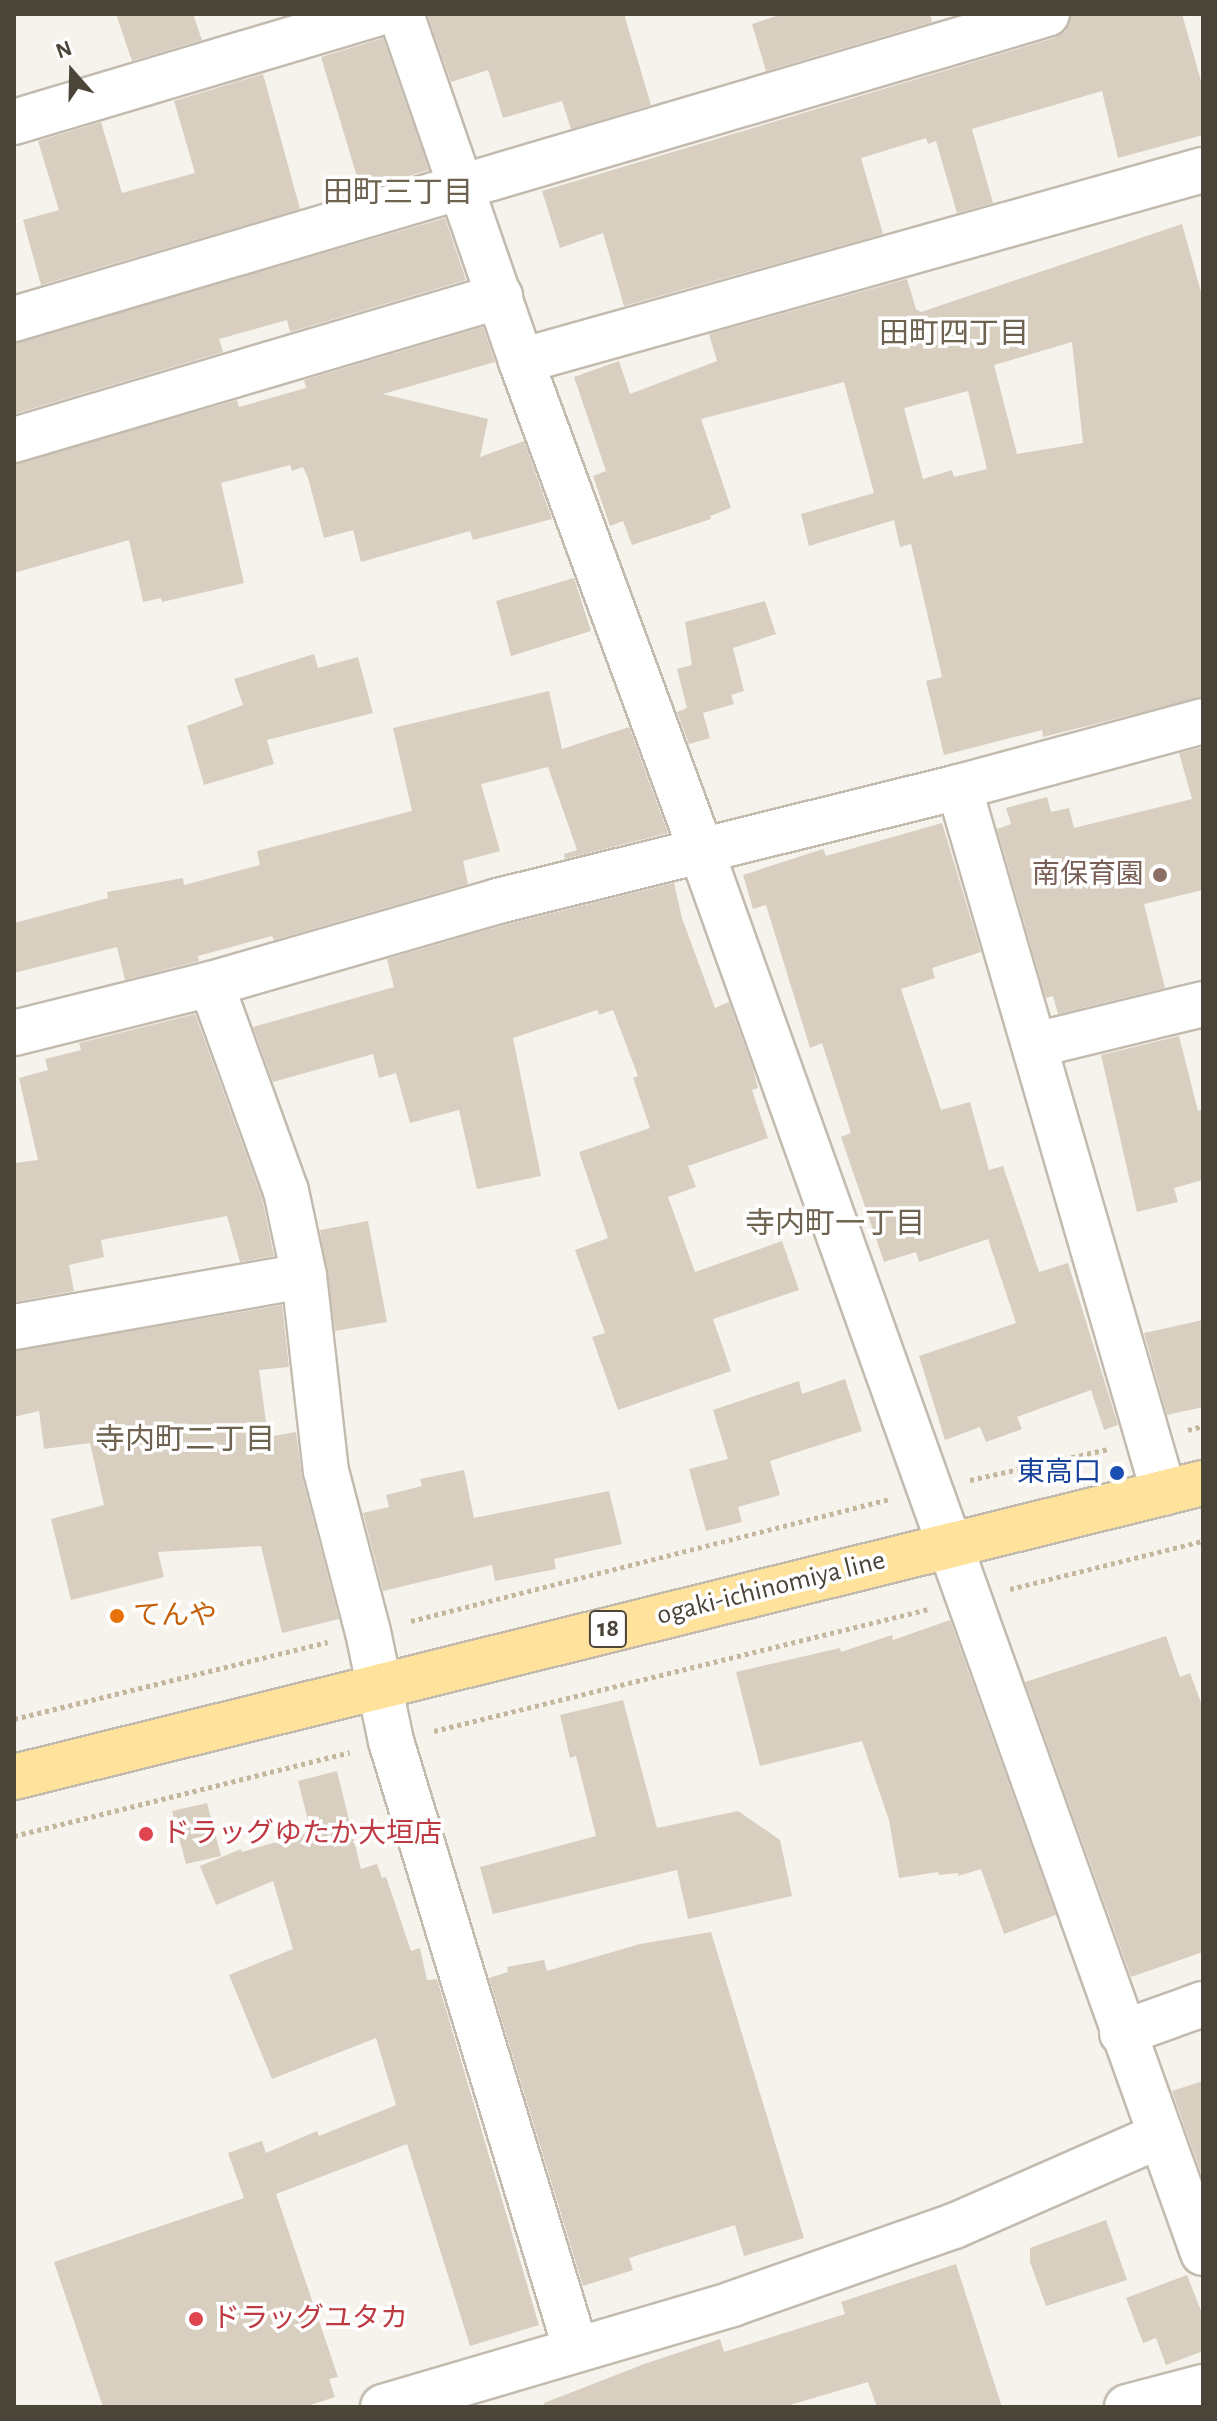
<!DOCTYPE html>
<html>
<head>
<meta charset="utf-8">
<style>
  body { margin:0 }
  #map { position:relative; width:1217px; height:2421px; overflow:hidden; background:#f6f3ec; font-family:"Alegreya Sans","Noto Sans JP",sans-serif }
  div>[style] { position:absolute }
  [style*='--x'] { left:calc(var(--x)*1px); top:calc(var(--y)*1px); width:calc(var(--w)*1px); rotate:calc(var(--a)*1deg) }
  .building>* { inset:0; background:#d8cfc1 }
  .path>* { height:5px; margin-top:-2.5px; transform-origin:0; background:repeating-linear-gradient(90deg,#c4b79f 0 4px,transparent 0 8px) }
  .roads { filter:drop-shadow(2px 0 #c2bbae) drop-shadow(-2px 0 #c2bbae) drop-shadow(0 2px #c2bbae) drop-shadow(0 -2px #c2bbae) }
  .minor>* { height:44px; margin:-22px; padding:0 22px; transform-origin:22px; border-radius:22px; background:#fff }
  .primary>* { height:44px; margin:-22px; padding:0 22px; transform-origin:22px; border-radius:22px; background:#ffe39c }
  .dots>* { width:22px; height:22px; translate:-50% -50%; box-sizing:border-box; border:4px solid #fff; border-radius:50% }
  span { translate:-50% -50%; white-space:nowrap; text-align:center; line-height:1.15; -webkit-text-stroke:7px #fff; paint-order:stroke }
  .shield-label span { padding:2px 6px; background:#fff; border:2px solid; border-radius:6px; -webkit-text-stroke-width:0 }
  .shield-label { font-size:26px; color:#4b4439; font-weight:700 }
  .education-label { font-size:28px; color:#785e54 }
  .right { translate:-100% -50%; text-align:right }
  .transit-label { font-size:28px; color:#164399 }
  .street-label { font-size:28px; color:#4b4439 }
  .food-label { font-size:28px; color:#c56008 }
  .left { translate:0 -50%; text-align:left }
  .health-label { font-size:28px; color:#be3a42 }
  .neighbourhood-label { font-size:30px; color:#6e6250 }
  .frame { position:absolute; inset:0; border:16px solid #4b4439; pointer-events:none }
  .north { position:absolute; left:32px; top:32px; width:80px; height:80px; -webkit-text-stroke:6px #fff; paint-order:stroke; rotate:340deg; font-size:22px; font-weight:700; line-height:32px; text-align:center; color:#4b4439 }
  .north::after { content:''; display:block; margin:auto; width:28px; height:36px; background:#4b4439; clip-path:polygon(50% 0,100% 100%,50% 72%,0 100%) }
</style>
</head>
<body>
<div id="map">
  <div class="building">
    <i style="clip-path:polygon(116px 14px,193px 14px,202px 40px,132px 61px)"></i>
    <i style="clip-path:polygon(427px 14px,624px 14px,651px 105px,571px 129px,562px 101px,503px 118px,488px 70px,451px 82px)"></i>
    <i style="clip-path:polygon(783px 14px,930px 14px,932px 22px,766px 71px,752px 24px)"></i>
    <i style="clip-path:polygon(1077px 14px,1182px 14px,1203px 88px,1203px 135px,1118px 158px,1102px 91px,972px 129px,993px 203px,957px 213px,936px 141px,928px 144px,926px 138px,861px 158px,883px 234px,624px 306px,603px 233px,560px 248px,542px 191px,1054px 38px,1065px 32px,1071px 16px)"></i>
    <i style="clip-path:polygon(383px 38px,429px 170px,361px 190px,321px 57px)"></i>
    <i style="clip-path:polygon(263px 74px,300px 209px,41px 285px,23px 220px,59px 210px,38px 141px,101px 122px,122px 193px,195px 173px,174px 101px)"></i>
    <i style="clip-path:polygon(445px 218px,466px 280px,290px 332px,287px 320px,219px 339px,223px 352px,14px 414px,14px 343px)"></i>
    <i style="clip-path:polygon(evenodd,1182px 224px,1203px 299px,1203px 697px,1043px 737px,1042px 730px,944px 755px,926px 681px,942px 677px,911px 544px,900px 547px,894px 520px,809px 546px,801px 514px,874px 493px,844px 382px,701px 419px,731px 508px,710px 516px,711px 519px,632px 545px,623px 521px,610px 526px,593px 476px,606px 471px,574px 377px,619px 361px,630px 394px,717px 361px,709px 334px,907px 279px,916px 309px,921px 312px,1182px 224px,1072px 342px,1083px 443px,1017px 454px,994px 365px,1072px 342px,1182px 224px,968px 391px,987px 469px,954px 477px,952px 470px,923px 479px,904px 408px,968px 391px)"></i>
    <i style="clip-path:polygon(483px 327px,495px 362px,383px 394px,488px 419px,480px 457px,524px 441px,552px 519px,473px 540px,470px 531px,361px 562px,353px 530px,324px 538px,308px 478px,303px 467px,292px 471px,290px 465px,221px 483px,244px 583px,162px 602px,161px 598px,143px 602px,129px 540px,14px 573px,14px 464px,237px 400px,239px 407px,306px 388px,304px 380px)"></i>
    <i style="clip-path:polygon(574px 578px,591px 631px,511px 656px,496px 601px)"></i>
    <i style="clip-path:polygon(765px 601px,776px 634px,733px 648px,744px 691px,731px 695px,734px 704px,703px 713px,710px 738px,689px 744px,677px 712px,687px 708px,677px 669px,692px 665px,685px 622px)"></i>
    <i style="clip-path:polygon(314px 654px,318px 668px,358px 657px,373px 713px,267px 740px,274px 764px,204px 785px,187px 726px,243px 705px,234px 679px)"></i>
    <i style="clip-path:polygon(549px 691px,562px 749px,629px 727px,668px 833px,565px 859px,564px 854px,577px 850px,548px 767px,481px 784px,500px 851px,463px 861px,468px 884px,274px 940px,272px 936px,198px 956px,199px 961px,125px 980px,117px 947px,14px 973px,14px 923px,108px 898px,107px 892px,183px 878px,184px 885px,260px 865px,257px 851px,412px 811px,393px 728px)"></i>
    <i style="clip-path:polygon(1203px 747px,1203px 890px,1144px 904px,1165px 988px,1058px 1014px,1053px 996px,1046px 998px,997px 829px,1011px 824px,1006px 808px,1047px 797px,1051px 812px,1069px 808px,1074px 828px,1192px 799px,1179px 753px)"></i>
    <i style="clip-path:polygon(942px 823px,981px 952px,932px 968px,935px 978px,901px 989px,941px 1110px,970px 1102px,989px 1170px,1003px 1166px,1039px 1272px,1068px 1263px,1118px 1425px,1104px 1430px,1091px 1390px,1017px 1417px,1022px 1429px,986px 1442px,980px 1427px,945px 1440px,919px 1356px,1016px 1323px,988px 1239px,919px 1262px,916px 1252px,884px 1262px,841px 1137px,851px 1133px,822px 1043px,810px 1048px,766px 905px,753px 909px,743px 875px,823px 849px,826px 856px)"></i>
    <i style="clip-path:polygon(674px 883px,682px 918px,715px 1008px,729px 1002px,753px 1069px,758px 1088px,752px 1090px,768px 1138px,688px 1166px,696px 1187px,668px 1197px,695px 1272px,782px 1241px,799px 1290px,713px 1319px,731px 1371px,618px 1410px,592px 1337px,605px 1333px,575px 1250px,608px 1238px,579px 1152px,650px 1128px,633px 1078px,638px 1076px,613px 1010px,599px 1015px,597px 1010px,513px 1038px,541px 1176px,477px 1189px,459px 1110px,410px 1123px,396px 1073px,379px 1078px,373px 1054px,273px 1082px,253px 1027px,394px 987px,387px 959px,504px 925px)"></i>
    <i style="clip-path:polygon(195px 1014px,262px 1198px,274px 1256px,240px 1262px,227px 1216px,101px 1240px,104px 1257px,69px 1265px,74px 1291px,14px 1302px,14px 1163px,38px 1160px,19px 1078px,48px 1070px,45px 1059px,81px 1050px,79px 1043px)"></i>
    <i style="clip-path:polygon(1179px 1036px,1198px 1111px,1203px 1110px,1203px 1180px,1174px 1188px,1178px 1202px,1137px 1212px,1101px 1055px)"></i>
    <i style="clip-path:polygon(368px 1221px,387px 1322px,335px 1331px,320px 1230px)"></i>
    <i style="clip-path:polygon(282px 1305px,289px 1367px,259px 1370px,268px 1437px,296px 1432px,302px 1477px,339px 1619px,282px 1633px,261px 1546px,158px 1552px,164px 1577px,71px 1600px,51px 1519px,104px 1505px,90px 1443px,44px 1449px,39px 1411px,14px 1417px,14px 1351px)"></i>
    <i style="clip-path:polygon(1203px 1320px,1203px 1407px,1167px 1415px,1144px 1333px)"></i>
    <i style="clip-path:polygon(845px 1379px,862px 1431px,770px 1461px,780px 1495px,738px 1507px,742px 1522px,706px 1531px,689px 1469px,728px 1459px,713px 1410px,799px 1381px,802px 1394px)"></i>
    <i style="clip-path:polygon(464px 1470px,474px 1518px,609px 1491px,622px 1544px,554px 1559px,556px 1569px,495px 1581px,492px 1565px,383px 1591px,363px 1513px,389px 1507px,386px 1495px,422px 1486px,420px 1479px)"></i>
    <i style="clip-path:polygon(950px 1620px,1056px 1915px,1004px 1934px,981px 1869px,958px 1876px,958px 1873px,939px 1875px,938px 1872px,899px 1878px,889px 1820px,862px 1741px,760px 1766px,736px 1672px,840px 1648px,841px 1652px,892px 1635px,893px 1640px)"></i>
    <i style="clip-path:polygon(1166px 1636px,1180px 1677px,1190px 1673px,1203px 1708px,1203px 1952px,1131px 1977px,1025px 1682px)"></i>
    <i style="clip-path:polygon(623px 1700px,657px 1828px,738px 1811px,780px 1840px,792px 1896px,688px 1919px,677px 1870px,493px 1914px,480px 1867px,596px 1836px,576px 1756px,570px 1758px,560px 1715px)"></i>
    <i style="clip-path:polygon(337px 1771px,361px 1869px,377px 1864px,382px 1878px,386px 1877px,411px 1951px,420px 1948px,427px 1980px,437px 1979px,539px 2325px,470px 2346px,407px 2144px,276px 2194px,338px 2377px,329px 2379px,335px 2397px,304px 2407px,103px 2407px,54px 2262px,244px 2198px,228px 2153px,262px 2141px,266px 2153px,317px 2131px,319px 2136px,396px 2105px,376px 2038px,272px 2079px,229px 1975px,293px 1949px,273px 1881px,216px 1905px,200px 1866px,241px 1849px,242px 1852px,311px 1832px,298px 1781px)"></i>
    <i style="clip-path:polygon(207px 1803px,221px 1856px,186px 1864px,172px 1811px)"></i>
    <i style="clip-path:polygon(711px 1932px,804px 2238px,744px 2256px,735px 2225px,629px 2258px,633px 2270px,583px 2286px,489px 1978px,508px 1972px,507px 1967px,544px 1960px,547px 1971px,640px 1944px)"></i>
    <i style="clip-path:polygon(1203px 2081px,1203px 2179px,1172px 2091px)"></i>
    <i style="clip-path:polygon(1106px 2220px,1127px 2280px,1046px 2306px,1030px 2262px,1030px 2248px)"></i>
    <i style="clip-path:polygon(956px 2264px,1002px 2407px,877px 2407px,868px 2382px,783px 2407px,545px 2407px,544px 2403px,647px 2363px,720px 2339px,724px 2352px,845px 2314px,841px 2302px)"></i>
    <i style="clip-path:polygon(1187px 2275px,1203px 2316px,1203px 2351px,1166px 2365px,1156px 2338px,1143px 2343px,1126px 2298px)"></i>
  </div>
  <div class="path">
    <i style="--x:1188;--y:1430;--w:16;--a:-15"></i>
    <i style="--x:970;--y:1480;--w:142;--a:-12.6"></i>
    <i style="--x:1010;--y:1589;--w:199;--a:-14"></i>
    <i style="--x:411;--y:1621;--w:494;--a:-14.3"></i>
    <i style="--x:14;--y:1719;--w:323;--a:-13.8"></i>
    <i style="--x:434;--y:1731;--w:510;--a:-13.85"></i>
    <i style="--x:14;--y:1836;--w:346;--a:-14"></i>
  </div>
  <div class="roads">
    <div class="minor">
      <i style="--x:401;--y:14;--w:367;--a:70.9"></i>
      <i style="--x:521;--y:361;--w:521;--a:69.79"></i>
      <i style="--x:701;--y:850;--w:1490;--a:70.31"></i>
      <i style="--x:14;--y:122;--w:379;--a:-16.6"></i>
      <i style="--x:14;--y:319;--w:1077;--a:-16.45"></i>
      <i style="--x:521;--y:361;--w:708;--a:-15.65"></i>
      <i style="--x:14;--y:440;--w:507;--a:-16.5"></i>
      <i style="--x:959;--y:787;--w:735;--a:73.81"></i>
      <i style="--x:211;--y:984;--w:220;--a:70.1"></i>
      <i style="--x:286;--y:1191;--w:87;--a:78"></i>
      <i style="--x:304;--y:1276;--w:196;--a:83.6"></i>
      <i style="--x:326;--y:1471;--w:166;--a:75.4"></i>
      <i style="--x:368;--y:1632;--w:111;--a:78.1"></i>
      <i style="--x:391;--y:1741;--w:636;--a:73.1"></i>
      <i style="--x:14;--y:1033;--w:203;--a:-14"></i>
      <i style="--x:211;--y:984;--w:299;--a:-16.1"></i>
      <i style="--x:498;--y:901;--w:475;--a:-13.9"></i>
      <i style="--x:959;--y:787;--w:253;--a:-15.1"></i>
      <i style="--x:1035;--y:1045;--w:173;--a:-13.7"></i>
      <i style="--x:14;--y:1327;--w:294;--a:-10"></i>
      <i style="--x:1122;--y:2033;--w:86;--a:-19.7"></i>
      <i style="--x:383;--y:2407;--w:364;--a:-16.4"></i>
      <i style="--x:732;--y:2304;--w:235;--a:-19.4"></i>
      <i style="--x:954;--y:2226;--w:226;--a:-23.7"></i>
      <i style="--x:1127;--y:2407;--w:79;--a:-14.7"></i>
    </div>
    <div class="primary">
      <i style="--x:14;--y:1777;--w:1225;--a:-13.89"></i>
    </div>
  </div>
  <div class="dots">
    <i style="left:1160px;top:875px;background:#8d6e63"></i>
    <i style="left:1117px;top:1473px;background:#1a4fb4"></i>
    <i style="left:117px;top:1616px;background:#e8710a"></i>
    <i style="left:146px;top:1834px;background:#e0444e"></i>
    <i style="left:196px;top:2319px;background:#e0444e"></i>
  </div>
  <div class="shield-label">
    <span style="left:608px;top:1629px">18</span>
  </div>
  <div class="education-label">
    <span class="right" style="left:1144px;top:875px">南保育園</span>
  </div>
  <div class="transit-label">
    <span class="right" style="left:1101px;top:1473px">東高口</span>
  </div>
  <div class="street-label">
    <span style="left:771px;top:1588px;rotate:-14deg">ogaki-ichinomiya line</span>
  </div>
  <div class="food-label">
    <span class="left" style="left:133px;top:1616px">てんや</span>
  </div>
  <div class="health-label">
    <span class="left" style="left:162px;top:1834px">ドラッグゆたか大垣店</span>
    <span class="left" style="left:212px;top:2319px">ドラッグユタカ</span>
  </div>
  <div class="neighbourhood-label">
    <span style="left:398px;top:193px">田町三丁目</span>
    <span style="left:954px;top:334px">田町四丁目</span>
    <span style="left:835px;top:1224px">寺内町一丁目</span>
    <span style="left:185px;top:1440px">寺内町二丁目</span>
  </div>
  <div class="frame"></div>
  <div class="north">N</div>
</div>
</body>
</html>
